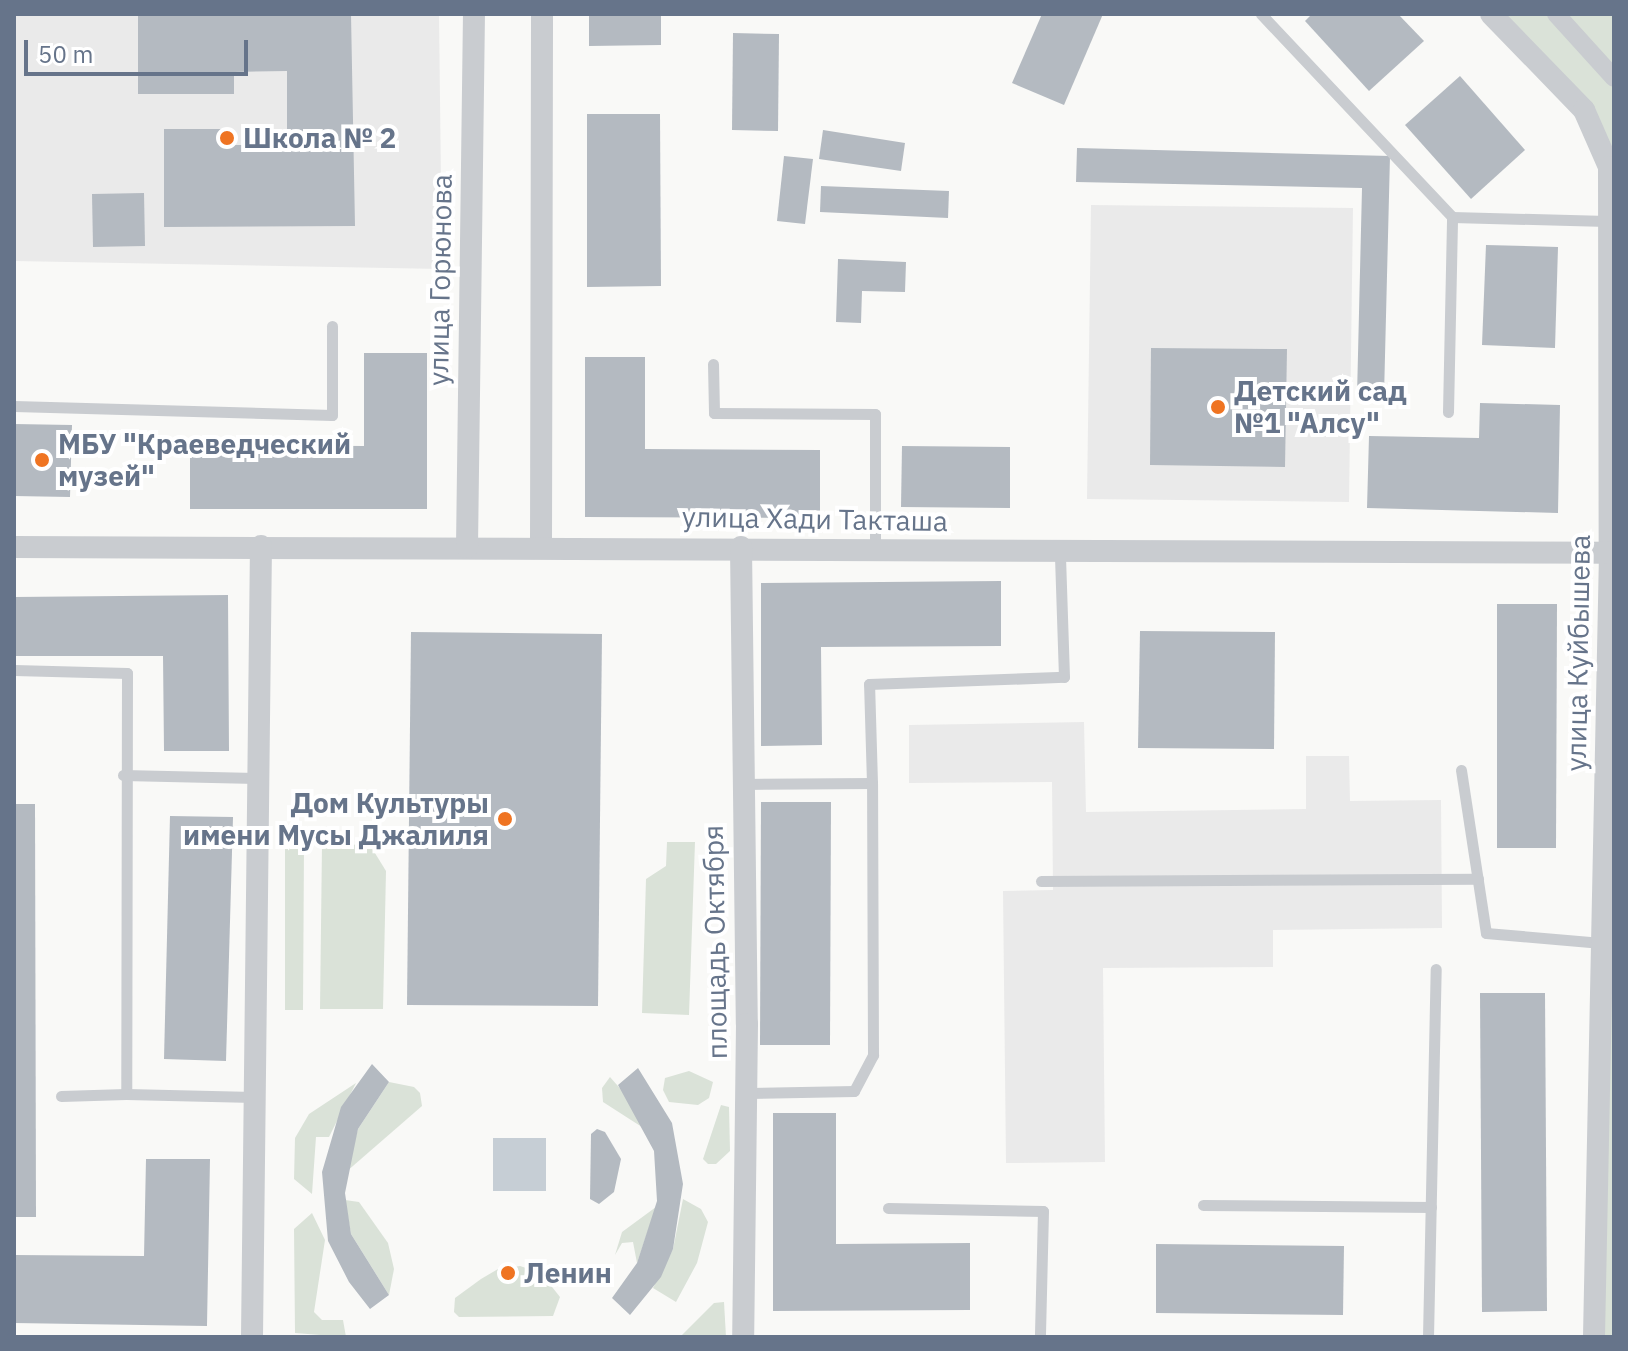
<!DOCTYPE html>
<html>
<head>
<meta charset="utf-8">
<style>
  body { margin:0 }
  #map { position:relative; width:1628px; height:1351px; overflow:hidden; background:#f9f9f7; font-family:"IBM Plex Sans",sans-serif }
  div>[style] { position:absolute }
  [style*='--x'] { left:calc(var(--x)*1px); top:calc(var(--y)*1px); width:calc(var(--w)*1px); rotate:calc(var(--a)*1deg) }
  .built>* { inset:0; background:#eaeaea }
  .green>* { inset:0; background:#dae2d8 }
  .water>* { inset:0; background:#c6ced5 }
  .building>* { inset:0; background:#b4bac1 }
  .service>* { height:11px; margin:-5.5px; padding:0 5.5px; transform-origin:5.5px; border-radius:5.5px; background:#c9ccd0 }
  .pedestrian>* { height:18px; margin:-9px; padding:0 9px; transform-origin:9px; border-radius:9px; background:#c9ccd0 }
  .minor>* { height:22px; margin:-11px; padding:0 11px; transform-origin:11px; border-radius:11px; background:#c9ccd0 }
  .dots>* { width:22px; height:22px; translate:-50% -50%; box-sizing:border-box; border:4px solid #fff; border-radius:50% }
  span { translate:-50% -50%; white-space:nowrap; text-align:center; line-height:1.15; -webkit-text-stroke:8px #fff; paint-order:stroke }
  .poi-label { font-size:28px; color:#66748a; font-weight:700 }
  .left { translate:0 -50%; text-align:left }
  .right { translate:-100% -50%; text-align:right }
  .street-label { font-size:28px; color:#66748a }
  .frame { position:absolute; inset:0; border:16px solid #66748a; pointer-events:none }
  .scale { position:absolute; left:24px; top:40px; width:224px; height:36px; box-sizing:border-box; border:4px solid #66748a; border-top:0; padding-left:10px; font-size:24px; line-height:28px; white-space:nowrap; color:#66748a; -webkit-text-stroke:6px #fff; paint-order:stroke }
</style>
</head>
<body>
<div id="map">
  <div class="built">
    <i style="clip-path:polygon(14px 14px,439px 14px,442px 269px,14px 261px)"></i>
    <i style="clip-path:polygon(1091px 205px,1353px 208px,1349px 502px,1087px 499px)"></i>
    <i style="clip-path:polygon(1084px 722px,1086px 812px,1306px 809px,1306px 756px,1349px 756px,1350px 801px,1441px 800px,1442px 928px,1273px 930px,1273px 967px,1103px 968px,1105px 1162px,1006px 1163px,1003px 891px,1053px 890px,1052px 782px,909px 783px,909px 725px)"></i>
  </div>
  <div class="green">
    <i style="clip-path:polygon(1489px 14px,1614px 14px,1614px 1337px,1594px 1337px,1609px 167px,1584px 110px)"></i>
    <i style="clip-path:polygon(667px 842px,695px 842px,689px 1015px,642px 1013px,646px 879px,666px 866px)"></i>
    <i style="clip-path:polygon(322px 844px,370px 845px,386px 871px,383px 1009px,320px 1009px)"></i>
    <i style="clip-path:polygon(285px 845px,304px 845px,303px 1010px,285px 1010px)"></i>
    <i style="clip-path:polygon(689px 1071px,713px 1082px,709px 1098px,698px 1105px,669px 1102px,663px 1090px,665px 1078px)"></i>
    <i style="clip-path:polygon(610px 1077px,632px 1102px,645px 1129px,603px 1102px,602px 1088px)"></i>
    <i style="clip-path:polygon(389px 1082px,414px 1087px,420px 1093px,422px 1106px,346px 1172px,358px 1129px)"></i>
    <i style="clip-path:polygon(356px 1083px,329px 1137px,316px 1137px,312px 1194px,294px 1179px,295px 1138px,309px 1114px)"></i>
    <i style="clip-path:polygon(721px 1105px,729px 1107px,730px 1151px,716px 1164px,708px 1164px,703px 1159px)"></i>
    <i style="clip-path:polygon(683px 1199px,701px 1209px,708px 1222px,697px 1263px,676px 1302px,653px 1288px,673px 1249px)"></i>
    <i style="clip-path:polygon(345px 1200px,359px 1202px,388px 1243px,394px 1269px,389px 1295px,351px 1234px)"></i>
    <i style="clip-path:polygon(656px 1207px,637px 1263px,633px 1242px,622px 1243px,615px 1255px,622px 1232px)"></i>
    <i style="clip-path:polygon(312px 1213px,325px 1240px,314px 1312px,322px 1320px,343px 1320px,346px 1337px,295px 1333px,294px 1229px)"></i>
    <i style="clip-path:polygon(520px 1266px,541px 1273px,560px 1297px,553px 1316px,459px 1317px,454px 1312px,455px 1298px,481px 1279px,498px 1269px)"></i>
    <i style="clip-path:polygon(724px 1302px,726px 1337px,680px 1337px,714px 1303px)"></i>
  </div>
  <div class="water">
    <i style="clip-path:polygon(493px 1138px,546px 1138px,546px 1191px,493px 1191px)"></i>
  </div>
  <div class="building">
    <i style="clip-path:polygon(138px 14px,351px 14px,355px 226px,164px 227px,164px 129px,227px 129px,227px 145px,287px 145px,287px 71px,234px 72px,234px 94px,138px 94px)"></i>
    <i style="clip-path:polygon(589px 14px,661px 14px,661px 45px,589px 46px)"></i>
    <i style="clip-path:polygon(1042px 14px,1103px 14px,1064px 105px,1012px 83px)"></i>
    <i style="clip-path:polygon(1312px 14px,1398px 14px,1424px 41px,1369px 91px,1305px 21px)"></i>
    <i style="clip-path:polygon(733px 33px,779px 34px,778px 131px,732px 130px)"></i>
    <i style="clip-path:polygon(1460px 76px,1525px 150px,1471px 199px,1405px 125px)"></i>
    <i style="clip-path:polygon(587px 114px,660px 114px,661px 286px,587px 287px)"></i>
    <i style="clip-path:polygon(823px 130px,905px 143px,901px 171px,819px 159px)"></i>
    <i style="clip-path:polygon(1077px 148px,1390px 156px,1384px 396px,1357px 396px,1362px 188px,1076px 182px)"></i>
    <i style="clip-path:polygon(784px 156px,813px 159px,805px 224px,777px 221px)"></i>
    <i style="clip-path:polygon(821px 186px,949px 191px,948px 218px,820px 212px)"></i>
    <i style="clip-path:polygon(144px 193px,145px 246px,93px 247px,92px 194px)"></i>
    <i style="clip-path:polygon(1486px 245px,1558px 247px,1555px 348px,1482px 345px)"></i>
    <i style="clip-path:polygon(838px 259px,906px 262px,905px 292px,862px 291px,861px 323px,836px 322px)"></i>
    <i style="clip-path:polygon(1151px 348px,1287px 349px,1285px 467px,1150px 465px)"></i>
    <i style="clip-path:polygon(364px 353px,427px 353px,427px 509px,190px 509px,190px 445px,364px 446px)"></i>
    <i style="clip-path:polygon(585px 357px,645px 357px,645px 449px,820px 450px,820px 518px,585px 517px)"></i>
    <i style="clip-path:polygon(1480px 403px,1560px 405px,1558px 513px,1367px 508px,1369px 436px,1479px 438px)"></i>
    <i style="clip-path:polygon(14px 424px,72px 425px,70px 497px,14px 496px)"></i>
    <i style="clip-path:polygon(902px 446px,1010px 447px,1010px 508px,901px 507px)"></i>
    <i style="clip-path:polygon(1001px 581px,1001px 646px,821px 647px,822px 745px,761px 746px,761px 583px)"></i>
    <i style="clip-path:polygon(228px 595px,229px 751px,164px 751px,163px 656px,14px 656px,14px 597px)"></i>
    <i style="clip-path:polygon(1497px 604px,1557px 604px,1556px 848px,1497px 848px)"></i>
    <i style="clip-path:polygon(1140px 631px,1275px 632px,1274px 749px,1138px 748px)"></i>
    <i style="clip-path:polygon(411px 632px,602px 634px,598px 1006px,407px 1005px)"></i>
    <i style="clip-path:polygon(761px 802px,831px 802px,830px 1045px,760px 1045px)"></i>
    <i style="clip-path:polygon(14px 804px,35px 804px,36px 1217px,14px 1217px)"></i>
    <i style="clip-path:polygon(170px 816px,233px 817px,226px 1061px,164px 1059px)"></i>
    <i style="clip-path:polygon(1480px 993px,1545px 993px,1547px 1311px,1482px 1312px)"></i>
    <i style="clip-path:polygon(372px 1064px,389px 1082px,358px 1129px,345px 1193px,351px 1234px,389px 1295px,370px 1309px,349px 1282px,328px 1241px,322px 1172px,341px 1107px)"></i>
    <i style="clip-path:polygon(638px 1068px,672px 1123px,683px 1184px,673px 1249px,661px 1277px,630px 1315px,612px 1298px,637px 1263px,657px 1201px,654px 1151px,618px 1085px)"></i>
    <i style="clip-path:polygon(773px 1113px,836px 1113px,836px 1244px,970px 1243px,970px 1310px,773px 1311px)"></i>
    <i style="clip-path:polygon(597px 1129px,605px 1132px,621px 1159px,614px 1192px,599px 1204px,590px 1199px,591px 1134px)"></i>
    <i style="clip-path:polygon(146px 1159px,210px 1159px,207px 1326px,14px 1323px,14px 1255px,144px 1256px)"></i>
    <i style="clip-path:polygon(1156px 1244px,1344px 1246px,1343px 1315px,1156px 1313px)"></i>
  </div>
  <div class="service">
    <i style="--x:1261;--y:14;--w:279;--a:46.7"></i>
    <i style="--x:1452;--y:217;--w:155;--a:1.5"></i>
    <i style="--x:713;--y:364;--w:49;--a:88.8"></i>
    <i style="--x:714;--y:413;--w:161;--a:0.4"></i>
    <i style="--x:875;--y:414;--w:136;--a:90"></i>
    <i style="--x:14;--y:406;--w:318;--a:1.6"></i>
    <i style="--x:332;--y:415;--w:89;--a:-90"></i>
    <i style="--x:1448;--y:412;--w:195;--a:-88.8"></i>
    <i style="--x:14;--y:670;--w:113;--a:1.5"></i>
    <i style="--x:127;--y:673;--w:421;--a:90.1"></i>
    <i style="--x:126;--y:1094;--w:128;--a:1.3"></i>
    <i style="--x:1461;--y:770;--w:165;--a:81.3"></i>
    <i style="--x:1486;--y:933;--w:116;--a:4.9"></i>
    <i style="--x:123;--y:775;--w:137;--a:1.3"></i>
    <i style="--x:743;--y:784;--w:129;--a:-0.4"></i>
    <i style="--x:872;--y:783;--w:99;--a:-91.7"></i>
    <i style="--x:869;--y:684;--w:195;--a:-2.1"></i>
    <i style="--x:1064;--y:677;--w:123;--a:-91.9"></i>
    <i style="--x:1041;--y:881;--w:437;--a:-0.3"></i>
    <i style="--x:746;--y:1093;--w:108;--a:-1.1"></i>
    <i style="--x:854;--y:1091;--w:41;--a:-62.2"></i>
    <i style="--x:873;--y:1055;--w:272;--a:-90.2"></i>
    <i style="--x:61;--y:1096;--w:65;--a:-1.8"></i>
    <i style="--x:1203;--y:1205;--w:228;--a:0.5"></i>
    <i style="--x:888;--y:1208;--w:155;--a:1.1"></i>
    <i style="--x:1043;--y:1211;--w:126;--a:91.4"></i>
    <i style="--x:1428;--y:1337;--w:368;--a:-88.8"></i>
  </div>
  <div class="pedestrian">
    <i style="--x:1556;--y:14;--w:86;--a:47.8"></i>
  </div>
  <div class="minor">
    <i style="--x:1491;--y:14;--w:134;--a:45.9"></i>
    <i style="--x:1584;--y:110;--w:62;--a:66.3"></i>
    <i style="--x:1609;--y:167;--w:386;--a:89.9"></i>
    <i style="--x:1610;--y:553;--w:784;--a:91.17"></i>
    <i style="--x:541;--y:546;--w:532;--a:-89.89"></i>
    <i style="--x:14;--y:547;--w:1600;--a:0.21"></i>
    <i style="--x:467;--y:547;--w:533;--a:-89.25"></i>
    <i style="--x:741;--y:547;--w:477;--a:89.3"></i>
    <i style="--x:747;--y:1024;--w:313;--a:90.7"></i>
    <i style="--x:252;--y:1337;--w:791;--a:-89.35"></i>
  </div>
  <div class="dots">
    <i style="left:227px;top:138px;background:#ef7422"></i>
    <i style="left:1218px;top:407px;background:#ef7422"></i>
    <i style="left:42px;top:460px;background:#ef7422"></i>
    <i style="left:505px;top:819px;background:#ef7422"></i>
    <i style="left:508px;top:1273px;background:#ef7422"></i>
  </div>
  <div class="poi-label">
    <span class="left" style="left:243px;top:138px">Школа № 2</span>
    <span class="left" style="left:1234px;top:407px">Детский сад<br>№1 "Алсу"</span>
    <span class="left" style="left:58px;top:460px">МБУ "Краеведческий<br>музей"</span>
    <span class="right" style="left:489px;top:819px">Дом Культуры<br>имени Мусы Джалиля</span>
    <span class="left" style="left:524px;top:1273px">Ленин</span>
  </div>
  <div class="street-label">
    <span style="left:440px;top:280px;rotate:-89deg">улица Горюнова</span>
    <span style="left:815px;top:519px;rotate:1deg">улица Хади Такташа</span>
    <span style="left:1578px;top:653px;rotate:-89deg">улица Куйбышева</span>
    <span style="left:715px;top:942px;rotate:-91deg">площадь Октября</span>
  </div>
  <div class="frame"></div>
  <div class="scale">50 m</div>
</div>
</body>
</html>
